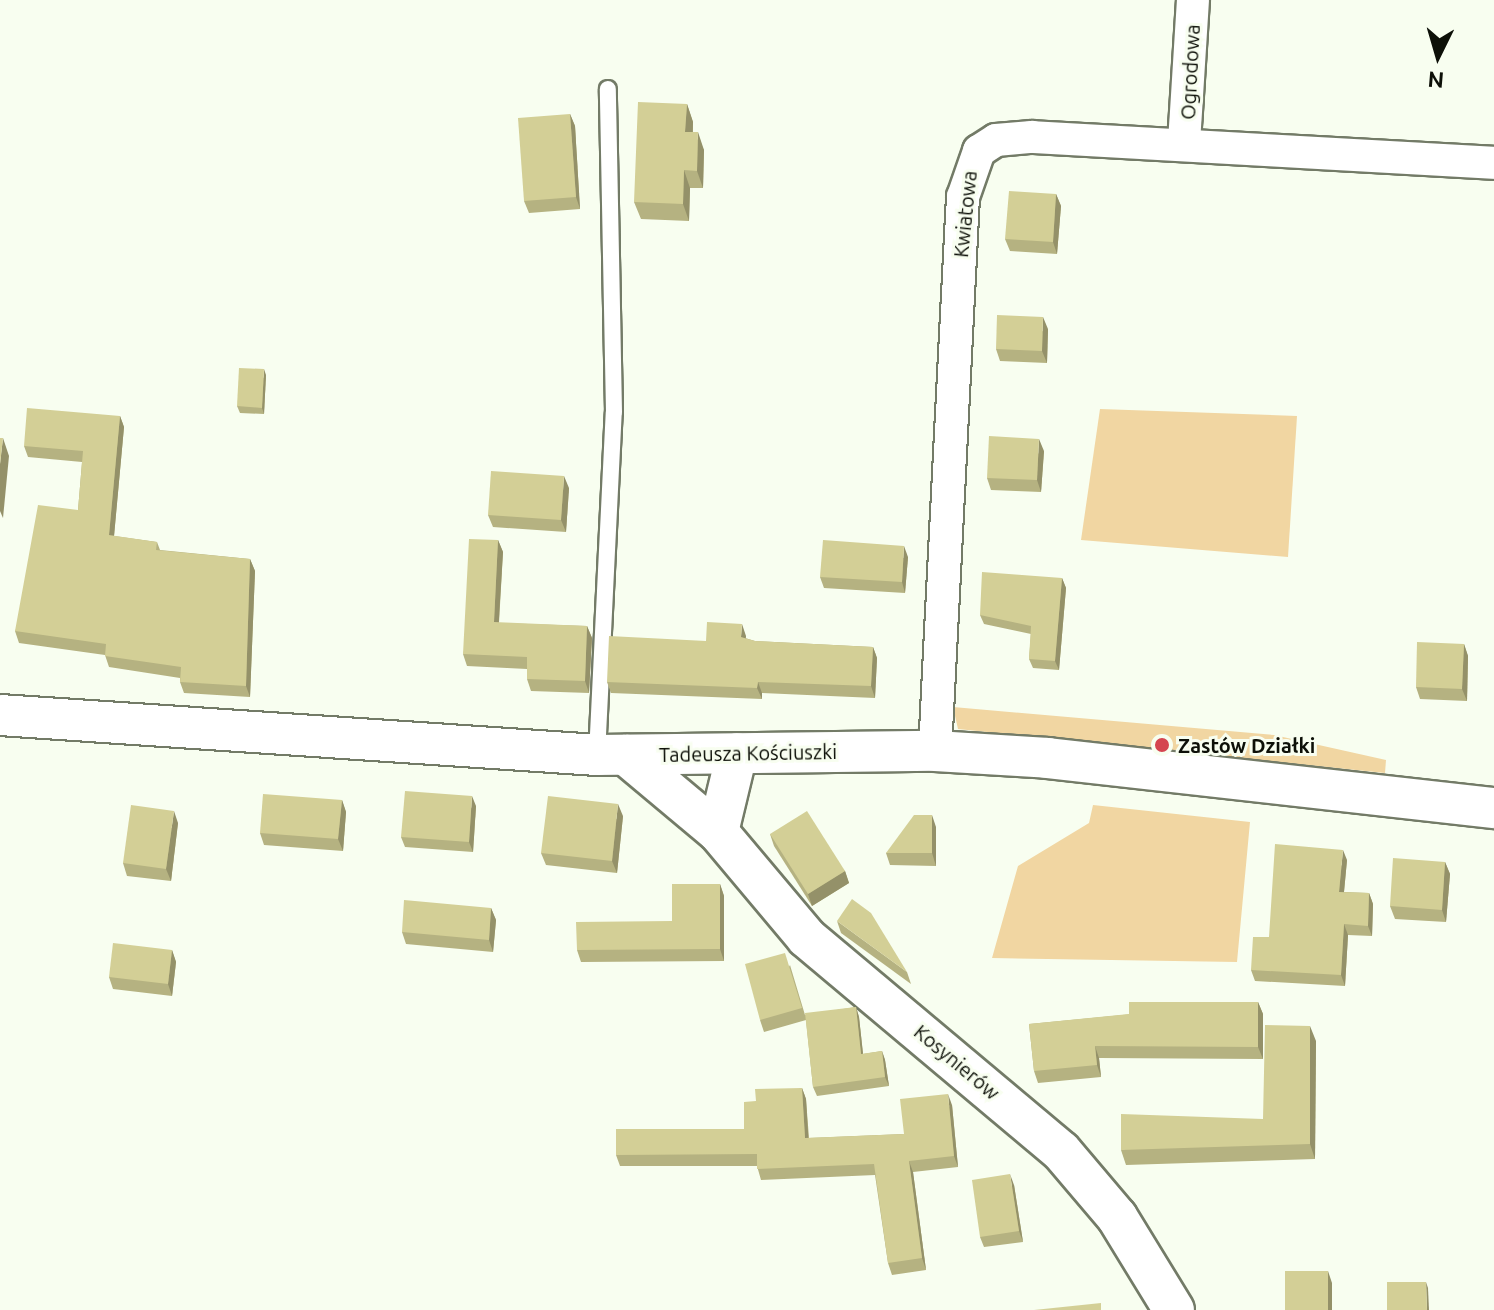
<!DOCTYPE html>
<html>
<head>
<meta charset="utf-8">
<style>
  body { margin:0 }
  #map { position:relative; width:1494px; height:1310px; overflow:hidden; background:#f8fef0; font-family:Ubuntu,sans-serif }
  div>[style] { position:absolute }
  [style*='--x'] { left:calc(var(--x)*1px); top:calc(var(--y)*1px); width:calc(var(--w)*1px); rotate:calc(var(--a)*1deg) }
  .green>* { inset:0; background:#f1d6a2 }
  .roads { filter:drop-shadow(2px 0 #737b67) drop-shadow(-2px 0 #737b67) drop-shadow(0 2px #737b67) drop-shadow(0 -2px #737b67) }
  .service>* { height:16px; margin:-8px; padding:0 8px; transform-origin:8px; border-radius:8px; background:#fff }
  .minor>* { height:32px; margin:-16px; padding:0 16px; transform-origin:16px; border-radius:16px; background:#fff }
  .tertiary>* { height:40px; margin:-20px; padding:0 20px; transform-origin:20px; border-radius:20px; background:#fff }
  .wall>* { inset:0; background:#b5b281 }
  .shaded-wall>* { inset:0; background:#949169 }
  .building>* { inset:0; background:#d3cf96 }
  .dots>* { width:22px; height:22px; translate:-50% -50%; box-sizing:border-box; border:4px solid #f8fef0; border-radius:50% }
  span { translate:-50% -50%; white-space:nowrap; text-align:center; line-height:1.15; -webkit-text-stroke:6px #f8fef0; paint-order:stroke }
  .street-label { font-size:20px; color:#0d1008 }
  .poi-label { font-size:20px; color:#0d1008; font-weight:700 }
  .left { translate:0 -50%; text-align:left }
  .north { position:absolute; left:1398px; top:16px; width:80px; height:80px; -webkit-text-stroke:6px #f8fef0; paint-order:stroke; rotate:185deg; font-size:22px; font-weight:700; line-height:32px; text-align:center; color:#0d1008 }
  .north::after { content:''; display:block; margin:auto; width:28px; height:36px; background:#0d1008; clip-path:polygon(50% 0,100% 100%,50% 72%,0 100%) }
</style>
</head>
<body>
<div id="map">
  <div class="green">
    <i style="clip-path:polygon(1100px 409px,1297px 416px,1288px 557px,1081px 540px)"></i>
    <i style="clip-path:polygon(953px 707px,1274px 735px,1386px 760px,1385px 773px,958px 729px)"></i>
    <i style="clip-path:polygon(1093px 805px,1250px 822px,1237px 962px,992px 958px,1018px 866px,1089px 823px)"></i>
  </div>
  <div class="roads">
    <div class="service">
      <i style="--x:597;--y:755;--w:343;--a:-87.2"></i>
      <i style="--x:614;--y:412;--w:323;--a:-91.1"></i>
    </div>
    <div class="minor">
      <i style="--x:1184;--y:143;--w:143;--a:-86.4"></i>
      <i style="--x:935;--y:751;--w:555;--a:-87.11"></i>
      <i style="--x:963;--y:197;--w:49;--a:-70.8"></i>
      <i style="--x:979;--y:151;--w:20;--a:-33"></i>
      <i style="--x:996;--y:140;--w:36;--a:-5"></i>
      <i style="--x:1032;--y:137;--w:463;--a:3.2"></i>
    </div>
    <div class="tertiary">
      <i style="--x:0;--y:715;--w:598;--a:3.83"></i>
      <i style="--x:597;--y:755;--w:338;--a:-0.7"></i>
      <i style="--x:935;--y:751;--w:113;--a:3.5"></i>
      <i style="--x:1048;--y:758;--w:449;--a:6.4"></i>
      <i style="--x:626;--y:755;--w:120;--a:39.9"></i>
      <i style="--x:718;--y:832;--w:138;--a:50"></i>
      <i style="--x:807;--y:938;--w:331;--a:40"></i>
      <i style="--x:1061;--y:1151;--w:87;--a:49.7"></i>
      <i style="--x:1117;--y:1217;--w:109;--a:58.5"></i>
      <i style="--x:718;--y:832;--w:81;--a:-76.5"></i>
    </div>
  </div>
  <div class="wall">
    <i style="clip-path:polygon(687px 104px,693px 122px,693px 132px,704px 150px,703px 188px,690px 188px,689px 221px,641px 219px,634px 202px)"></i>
    <i style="clip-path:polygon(570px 114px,575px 126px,580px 209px,529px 213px,524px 201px)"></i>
    <i style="clip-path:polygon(1056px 194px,1061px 206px,1057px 254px,1010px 251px,1005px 239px)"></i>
    <i style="clip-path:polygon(1048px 329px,1047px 363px,1000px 361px,996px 349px)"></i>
    <i style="clip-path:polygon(266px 375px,264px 414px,240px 413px,237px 406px)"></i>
    <i style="clip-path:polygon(120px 416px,124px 427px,114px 536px,157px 542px,160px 550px,250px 559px,255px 571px,250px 697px,184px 693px,180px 682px,180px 678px,109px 667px,105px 655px,19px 643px,15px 631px,78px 510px,82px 462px,28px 457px,24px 446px)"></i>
    <i style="clip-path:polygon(1044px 451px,1041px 492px,991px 490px,987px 478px)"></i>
    <i style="clip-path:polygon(569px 488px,566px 532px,493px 527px,488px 515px)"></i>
    <i style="clip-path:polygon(498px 540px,503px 552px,499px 623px,587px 626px,592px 638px,589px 693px,531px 691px,527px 679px,527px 669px,467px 666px,463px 654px)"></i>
    <i style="clip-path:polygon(908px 557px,905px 593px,824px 588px,820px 577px)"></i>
    <i style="clip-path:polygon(1062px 578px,1066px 588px,1059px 670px,1033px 668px,1029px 659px,1031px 634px,984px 624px,980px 615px)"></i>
    <i style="clip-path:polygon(746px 636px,745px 638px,755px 641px,873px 647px,877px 658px,875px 698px,762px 693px,762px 699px,611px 693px,607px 682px,706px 641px)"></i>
    <i style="clip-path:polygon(1464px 644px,1468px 656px,1467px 701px,1420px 699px,1416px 687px)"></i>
    <i style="clip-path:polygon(342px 800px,346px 812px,343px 851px,264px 845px,260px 833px)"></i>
    <i style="clip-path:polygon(476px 806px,473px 852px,405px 847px,401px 837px)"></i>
    <i style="clip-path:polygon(623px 816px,617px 873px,546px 865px,541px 853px)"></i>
    <i style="clip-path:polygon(178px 823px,171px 881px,127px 876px,123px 863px)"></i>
    <i style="clip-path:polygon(936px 827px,936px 866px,890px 865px,886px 853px)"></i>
    <i style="clip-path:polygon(770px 834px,845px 871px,849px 883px,812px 906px,774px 846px)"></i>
    <i style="clip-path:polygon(1347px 860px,1344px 892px,1369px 893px,1373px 904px,1372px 936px,1348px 935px,1345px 986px,1255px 981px,1251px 970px,1269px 937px)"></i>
    <i style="clip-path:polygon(1445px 862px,1450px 874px,1446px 922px,1395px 919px,1390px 906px)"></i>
    <i style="clip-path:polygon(720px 884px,724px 896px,724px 961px,581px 962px,577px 950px,672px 921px)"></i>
    <i style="clip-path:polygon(491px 908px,496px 920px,493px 952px,406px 944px,402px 932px)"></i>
    <i style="clip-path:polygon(837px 921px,907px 972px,911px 984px,841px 933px)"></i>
    <i style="clip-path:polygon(172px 950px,176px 962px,172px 996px,113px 989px,109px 977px)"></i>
    <i style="clip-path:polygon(790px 965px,805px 1015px,856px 1007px,859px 1017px,863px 1054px,882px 1051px,885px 1060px,889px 1086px,817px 1096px,813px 1087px,806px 1020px,764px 1032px,760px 1020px)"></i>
    <i style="clip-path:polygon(1258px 1002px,1263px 1014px,1263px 1059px,1099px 1058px,1101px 1077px,1038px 1083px,1034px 1071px,1029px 1024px)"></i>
    <i style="clip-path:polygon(1316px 1041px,1315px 1159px,1126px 1165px,1121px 1150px,1263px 1119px)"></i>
    <i style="clip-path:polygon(802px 1088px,806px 1099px,809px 1138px,904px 1134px,952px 1105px,958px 1167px,913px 1172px,926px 1270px,892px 1275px,888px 1263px,875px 1175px,761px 1180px,757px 1166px,620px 1166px,616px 1155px,744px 1129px,756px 1101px)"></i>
    <i style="clip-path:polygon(1014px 1185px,1023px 1242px,984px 1247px,980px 1237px)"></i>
  </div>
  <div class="shaded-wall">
    <i style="clip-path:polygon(687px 104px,693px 122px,692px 150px,685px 132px)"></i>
    <i style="clip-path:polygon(570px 114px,575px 126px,580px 209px,576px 197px)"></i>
    <i style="clip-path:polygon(698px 132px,704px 150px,703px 188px,697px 171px)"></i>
    <i style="clip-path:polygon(684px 170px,690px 188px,689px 221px,683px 204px)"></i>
    <i style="clip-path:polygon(1056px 194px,1061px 206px,1057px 254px,1053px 242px)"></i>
    <i style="clip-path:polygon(1043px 317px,1048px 329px,1047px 363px,1042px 351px)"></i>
    <i style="clip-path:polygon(264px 369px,266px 375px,264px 414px,262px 408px)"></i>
    <i style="clip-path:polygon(120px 416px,124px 427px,113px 547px,109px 535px)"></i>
    <i style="clip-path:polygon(3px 438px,9px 456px,3px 518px,0 511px,0 464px)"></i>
    <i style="clip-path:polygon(1039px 439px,1044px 451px,1041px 492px,1037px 480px)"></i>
    <i style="clip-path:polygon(564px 476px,569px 488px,566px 532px,561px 520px)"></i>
    <i style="clip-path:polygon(498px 540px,503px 552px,498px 634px,494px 622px)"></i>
    <i style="clip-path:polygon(904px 546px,908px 557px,905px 593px,902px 582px)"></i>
    <i style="clip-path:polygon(250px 559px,255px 571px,250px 697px,246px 686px)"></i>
    <i style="clip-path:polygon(1062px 578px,1066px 588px,1059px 670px,1055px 661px)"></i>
    <i style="clip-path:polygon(742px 624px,746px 636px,745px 648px,741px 637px)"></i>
    <i style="clip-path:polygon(587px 626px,592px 638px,589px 693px,585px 681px)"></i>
    <i style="clip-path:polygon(1464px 644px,1468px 656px,1467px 701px,1462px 689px)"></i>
    <i style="clip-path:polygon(873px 647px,877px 658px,875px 698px,871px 686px)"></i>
    <i style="clip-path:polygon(758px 682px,762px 693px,762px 699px,757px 688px)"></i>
    <i style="clip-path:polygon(472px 796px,476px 806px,473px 852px,469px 842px)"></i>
    <i style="clip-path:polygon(342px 800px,346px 812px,343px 851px,338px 839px)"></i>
    <i style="clip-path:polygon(618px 804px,623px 816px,617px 873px,612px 861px)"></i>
    <i style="clip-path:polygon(174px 811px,178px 823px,171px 881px,166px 869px)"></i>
    <i style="clip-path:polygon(932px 815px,936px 827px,936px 866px,932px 853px)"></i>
    <i style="clip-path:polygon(1343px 850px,1347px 860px,1343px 902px,1339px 892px)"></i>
    <i style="clip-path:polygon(1445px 862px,1450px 874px,1446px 922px,1442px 910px)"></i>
    <i style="clip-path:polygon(845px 871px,849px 883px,812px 906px,808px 894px)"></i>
    <i style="clip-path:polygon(720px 884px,724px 896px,724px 961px,720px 949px)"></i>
    <i style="clip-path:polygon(1369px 893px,1373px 904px,1372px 936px,1368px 926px)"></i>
    <i style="clip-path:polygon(491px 908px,496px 920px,493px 952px,489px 940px)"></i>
    <i style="clip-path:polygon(1344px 924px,1348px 935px,1345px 986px,1341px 975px)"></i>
    <i style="clip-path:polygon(172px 950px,176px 962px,172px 996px,168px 984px)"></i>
    <i style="clip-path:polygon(1258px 1002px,1263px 1014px,1263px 1059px,1258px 1047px)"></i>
    <i style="clip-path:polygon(856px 1007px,859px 1017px,864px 1063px,861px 1054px)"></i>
    <i style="clip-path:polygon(1310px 1026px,1316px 1041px,1315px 1159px,1310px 1144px)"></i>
    <i style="clip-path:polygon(1095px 1046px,1099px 1058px,1101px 1077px,1097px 1065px)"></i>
    <i style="clip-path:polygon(882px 1051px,885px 1060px,889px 1086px,885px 1077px)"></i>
    <i style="clip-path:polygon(802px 1088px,806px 1099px,809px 1149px,805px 1138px)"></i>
    <i style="clip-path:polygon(948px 1094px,952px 1105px,958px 1167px,954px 1156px)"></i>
    <i style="clip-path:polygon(909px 1161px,913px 1172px,926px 1270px,922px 1258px)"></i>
    <i style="clip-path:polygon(1010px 1174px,1014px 1185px,1023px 1242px,1019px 1231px)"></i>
    <i style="clip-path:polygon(1328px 1271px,1332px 1283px,1332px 1310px,1328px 1310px)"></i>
    <i style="clip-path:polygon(1426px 1282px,1428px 1288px,1429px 1310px,1427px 1310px)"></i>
  </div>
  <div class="building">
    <i style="clip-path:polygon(638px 102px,687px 104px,685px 132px,698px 132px,697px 171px,684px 170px,683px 204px,634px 202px)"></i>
    <i style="clip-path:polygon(570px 114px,576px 197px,524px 201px,518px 118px)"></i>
    <i style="clip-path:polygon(1009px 191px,1056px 194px,1053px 242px,1005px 239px)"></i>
    <i style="clip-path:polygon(997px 315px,1043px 317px,1042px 351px,996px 349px)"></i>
    <i style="clip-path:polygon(239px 368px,264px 369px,262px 408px,237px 406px)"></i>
    <i style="clip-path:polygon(27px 408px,120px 416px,109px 535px,157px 542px,156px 550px,250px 559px,246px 686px,180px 682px,181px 667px,105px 656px,106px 644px,15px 631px,38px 505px,78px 510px,83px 451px,24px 446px)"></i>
    <i style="clip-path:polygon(989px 436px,1039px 439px,1037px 480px,987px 478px)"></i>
    <i style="clip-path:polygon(0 438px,3px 438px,0 464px)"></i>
    <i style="clip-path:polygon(491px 471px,564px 476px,561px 520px,488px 515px)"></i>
    <i style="clip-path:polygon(469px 539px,498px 540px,494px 622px,587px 626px,585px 681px,527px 679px,527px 657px,463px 654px)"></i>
    <i style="clip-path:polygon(823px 540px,904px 546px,902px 582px,820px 577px)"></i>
    <i style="clip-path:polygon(982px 572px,1062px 578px,1055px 661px,1029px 659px,1031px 626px,980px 615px)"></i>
    <i style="clip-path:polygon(707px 622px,742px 624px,741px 637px,755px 641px,873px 647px,871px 686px,758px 682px,757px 688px,607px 682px,609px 636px,706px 641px)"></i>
    <i style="clip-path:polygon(1417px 642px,1464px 644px,1462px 689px,1416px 687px)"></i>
    <i style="clip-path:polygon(405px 791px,472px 796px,469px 842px,401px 837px)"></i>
    <i style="clip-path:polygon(263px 794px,342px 800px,338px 839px,260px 833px)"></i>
    <i style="clip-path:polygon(548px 796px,618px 804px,612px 861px,541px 853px)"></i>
    <i style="clip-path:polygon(131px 805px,174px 811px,166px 869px,123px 863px)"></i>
    <i style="clip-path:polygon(807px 811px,845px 871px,808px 894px,770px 834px)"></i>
    <i style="clip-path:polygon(914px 815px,932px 815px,932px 853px,886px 853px)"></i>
    <i style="clip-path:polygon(1275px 844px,1343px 850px,1339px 892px,1369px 893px,1368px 926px,1344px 924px,1341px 975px,1251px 970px,1253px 937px,1269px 937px)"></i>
    <i style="clip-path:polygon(1393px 858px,1445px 862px,1442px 910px,1390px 906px)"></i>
    <i style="clip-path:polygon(672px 884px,720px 884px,720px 949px,577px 950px,576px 922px,672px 921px)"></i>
    <i style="clip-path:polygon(852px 899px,871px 913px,907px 972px,837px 921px)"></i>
    <i style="clip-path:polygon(404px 900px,491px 908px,489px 940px,402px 932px)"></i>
    <i style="clip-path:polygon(113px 943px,172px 950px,168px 984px,109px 977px)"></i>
    <i style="clip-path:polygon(785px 953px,802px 1008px,760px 1020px,745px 964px)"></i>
    <i style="clip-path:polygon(1129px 1002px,1258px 1002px,1258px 1047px,1095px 1046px,1097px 1065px,1034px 1071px,1029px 1024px,1129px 1014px)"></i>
    <i style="clip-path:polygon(856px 1007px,861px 1054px,882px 1051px,885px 1077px,813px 1087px,805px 1013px)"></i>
    <i style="clip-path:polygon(1265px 1025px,1310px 1026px,1310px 1144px,1121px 1150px,1121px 1114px,1263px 1119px)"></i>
    <i style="clip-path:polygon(802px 1088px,805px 1138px,904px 1134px,900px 1099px,948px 1094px,954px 1156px,909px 1161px,922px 1258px,888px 1263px,874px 1164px,757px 1169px,757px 1154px,616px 1155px,616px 1129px,744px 1129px,744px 1102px,756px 1101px,755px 1089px)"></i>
    <i style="clip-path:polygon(1010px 1174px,1019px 1231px,980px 1237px,972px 1180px)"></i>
    <i style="clip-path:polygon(1285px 1271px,1328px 1271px,1328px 1310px,1285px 1310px)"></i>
    <i style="clip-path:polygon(1387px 1282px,1426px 1282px,1427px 1310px,1387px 1310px)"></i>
    <i style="clip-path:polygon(1101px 1303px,1101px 1310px,1034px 1310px)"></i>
  </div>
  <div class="dots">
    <i style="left:1162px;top:745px;background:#d54550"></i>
  </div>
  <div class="street-label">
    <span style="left:1190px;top:72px;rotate:-87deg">Ogrodowa</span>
    <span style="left:965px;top:214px;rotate:-84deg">Kwiatowa</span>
    <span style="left:748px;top:753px;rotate:-1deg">Tadeusza Kościuszki</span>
    <span style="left:957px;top:1062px;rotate:40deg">Kosynierów</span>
  </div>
  <div class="poi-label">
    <span class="left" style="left:1178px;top:745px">Zastów Działki</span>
  </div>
  <div class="north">N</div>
</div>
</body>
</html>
